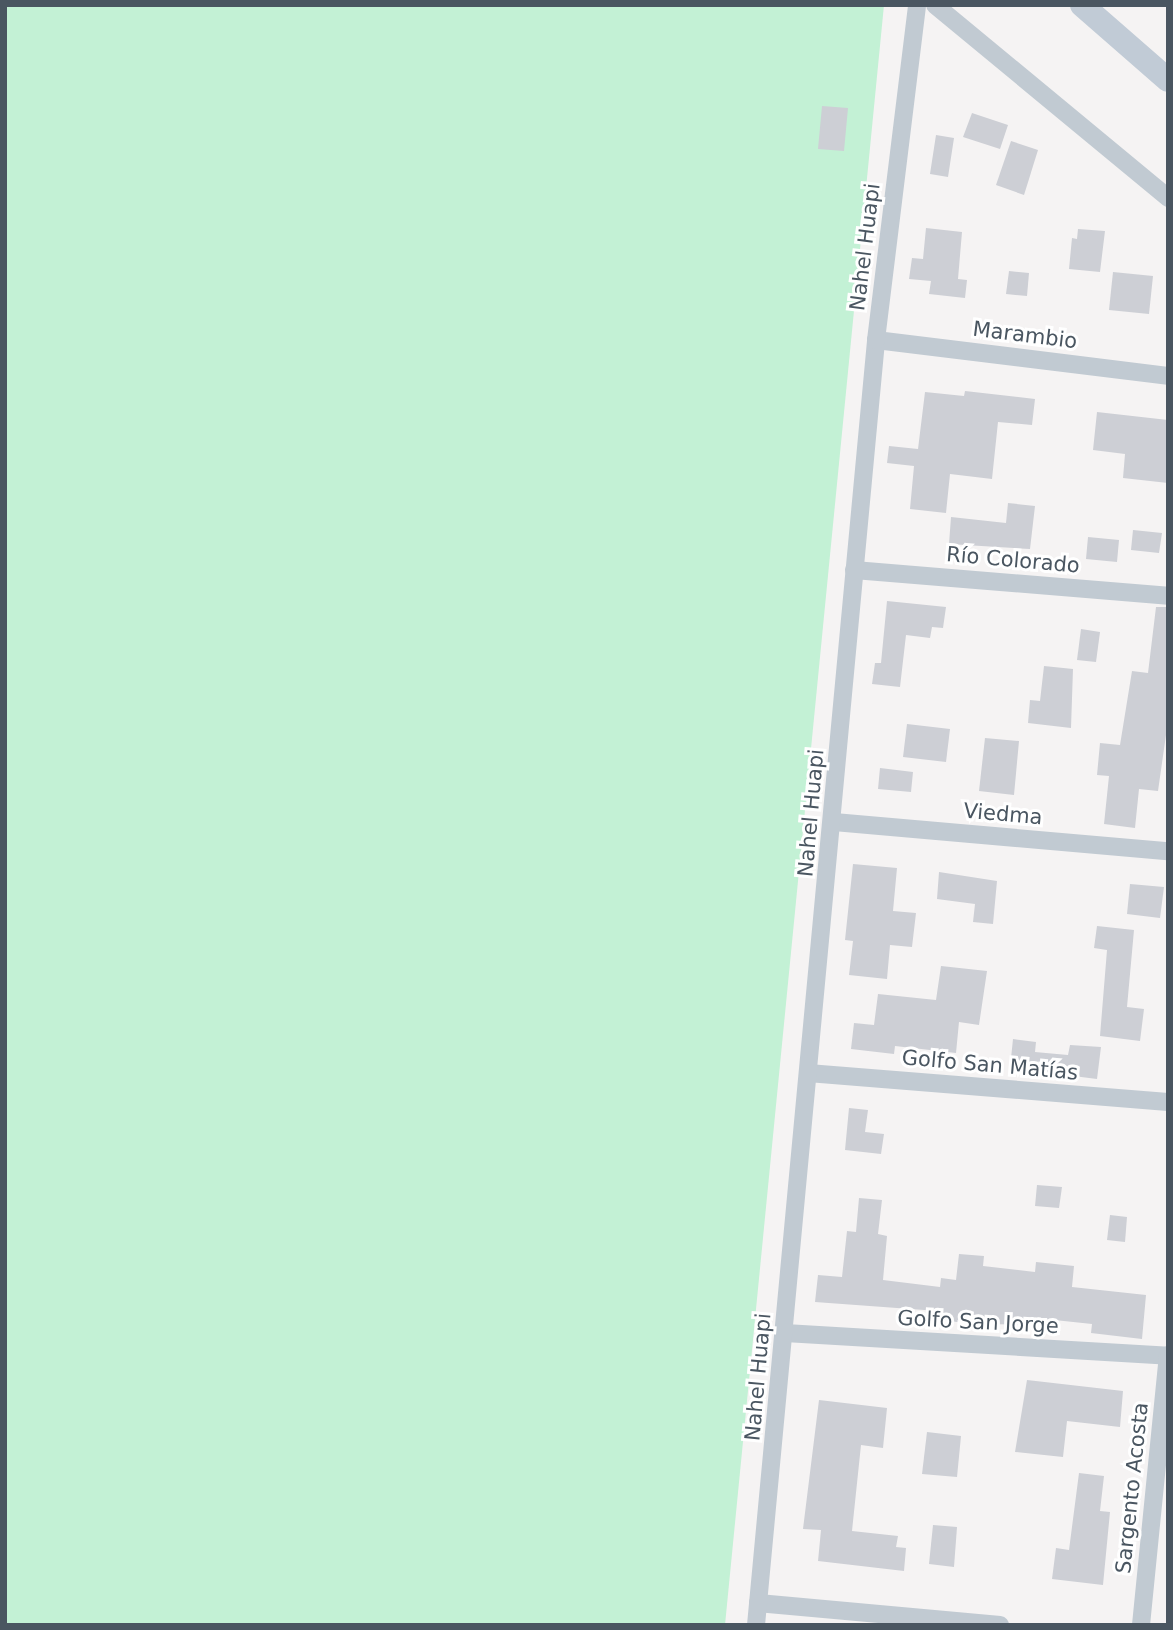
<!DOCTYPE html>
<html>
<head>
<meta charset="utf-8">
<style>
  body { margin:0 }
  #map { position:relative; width:1173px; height:1630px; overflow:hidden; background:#f5f3f3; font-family:"DejaVu Sans",sans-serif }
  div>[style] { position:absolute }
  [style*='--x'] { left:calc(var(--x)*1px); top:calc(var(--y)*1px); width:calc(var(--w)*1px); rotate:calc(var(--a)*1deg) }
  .green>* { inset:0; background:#c3f1d5 }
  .building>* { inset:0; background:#cdcfd5 }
  .street>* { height:18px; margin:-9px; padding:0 9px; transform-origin:9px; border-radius:9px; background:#c1cad2 }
  .secondary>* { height:24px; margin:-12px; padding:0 12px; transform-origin:12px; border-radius:12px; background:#c1cbd6 }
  span { translate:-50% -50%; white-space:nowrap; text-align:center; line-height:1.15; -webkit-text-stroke:6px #fff; paint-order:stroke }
  .street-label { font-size:21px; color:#4a5661 }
  .frame { position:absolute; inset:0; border:7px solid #4a5661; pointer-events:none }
</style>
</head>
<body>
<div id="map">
  <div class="green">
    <i style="clip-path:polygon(5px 5px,884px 5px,725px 1625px,5px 1625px)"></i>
  </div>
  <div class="building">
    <i style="clip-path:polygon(822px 106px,848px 108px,844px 151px,818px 149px)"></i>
    <i style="clip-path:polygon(972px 113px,1008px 125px,1000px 149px,963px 137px)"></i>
    <i style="clip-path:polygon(936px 135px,954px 138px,948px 177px,930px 174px)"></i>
    <i style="clip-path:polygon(1011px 141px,1038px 150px,1024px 195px,996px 185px)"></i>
    <i style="clip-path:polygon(926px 228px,962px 232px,958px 279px,967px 280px,965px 298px,929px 294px,931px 281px,909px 279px,912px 258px,923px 259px)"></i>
    <i style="clip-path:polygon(1078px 229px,1105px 231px,1100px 272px,1069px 269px,1072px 238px,1077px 239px)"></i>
    <i style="clip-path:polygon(1009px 271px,1029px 273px,1027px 296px,1006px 294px)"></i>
    <i style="clip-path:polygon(1113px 272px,1153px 276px,1149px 314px,1109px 310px)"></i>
    <i style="clip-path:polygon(965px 391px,1035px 399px,1032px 425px,998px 422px,992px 479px,950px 474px,946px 513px,910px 509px,914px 466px,887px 463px,889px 446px,918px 449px,925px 392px,964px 396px)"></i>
    <i style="clip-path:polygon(1097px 412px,1168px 420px,1168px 483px,1123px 478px,1125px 454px,1093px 450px)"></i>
    <i style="clip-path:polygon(1008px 503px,1035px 506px,1030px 549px,949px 544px,951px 517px,1006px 523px)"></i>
    <i style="clip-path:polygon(1133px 530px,1162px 533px,1159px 553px,1131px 550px)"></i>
    <i style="clip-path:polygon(1088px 537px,1119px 540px,1117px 562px,1086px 559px)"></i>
    <i style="clip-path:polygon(887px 601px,946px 607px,943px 628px,932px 627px,930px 638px,906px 635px,900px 687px,872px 684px,875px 663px,881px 663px)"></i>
    <i style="clip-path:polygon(1156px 607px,1168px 607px,1168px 721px,1158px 791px,1139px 789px,1135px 828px,1104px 824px,1109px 776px,1097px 775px,1100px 743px,1120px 745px,1132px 671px,1148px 673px)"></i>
    <i style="clip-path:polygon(1081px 629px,1100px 632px,1096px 662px,1077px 660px)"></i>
    <i style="clip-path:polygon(1044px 666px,1073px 669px,1071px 728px,1028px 723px,1030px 700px,1040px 701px)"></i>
    <i style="clip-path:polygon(907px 724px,950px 729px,946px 762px,903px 757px)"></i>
    <i style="clip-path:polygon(985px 738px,1019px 741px,1014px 795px,979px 791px)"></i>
    <i style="clip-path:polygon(880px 768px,913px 772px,911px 792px,878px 789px)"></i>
    <i style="clip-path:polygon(853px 864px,897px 868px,893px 911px,916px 913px,912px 947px,890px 945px,887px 979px,849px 975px,853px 941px,845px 940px)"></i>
    <i style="clip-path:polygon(939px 872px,997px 881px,993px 924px,973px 922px,975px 904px,937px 899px)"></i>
    <i style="clip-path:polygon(1130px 884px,1164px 887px,1160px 918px,1127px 914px)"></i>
    <i style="clip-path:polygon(1097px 926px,1134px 930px,1127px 1007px,1144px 1009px,1140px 1041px,1100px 1036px,1107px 950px,1094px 948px)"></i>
    <i style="clip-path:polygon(941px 966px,987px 971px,979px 1025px,959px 1022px,956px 1053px,895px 1046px,894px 1054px,851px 1049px,854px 1023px,874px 1025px,878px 994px,936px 1000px)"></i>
    <i style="clip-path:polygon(1013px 1039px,1036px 1042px,1035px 1052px,1068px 1055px,1070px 1045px,1101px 1047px,1097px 1079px,1010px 1068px)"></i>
    <i style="clip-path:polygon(849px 1108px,868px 1110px,865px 1132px,884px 1134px,881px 1154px,845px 1150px)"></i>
    <i style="clip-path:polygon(1037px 1185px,1062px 1187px,1059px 1208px,1035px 1206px)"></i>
    <i style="clip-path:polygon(859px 1198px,882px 1200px,878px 1234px,887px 1236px,883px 1280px,940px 1287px,941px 1278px,956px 1280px,959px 1254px,984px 1256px,983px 1266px,1035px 1272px,1036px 1262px,1074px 1266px,1072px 1287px,1146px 1295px,1142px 1339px,1091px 1333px,1092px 1324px,1045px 1319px,1045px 1325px,977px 1324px,937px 1320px,938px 1311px,815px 1302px,818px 1275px,842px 1277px,847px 1231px,856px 1232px)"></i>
    <i style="clip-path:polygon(1110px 1215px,1127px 1217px,1125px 1242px,1107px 1240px)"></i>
    <i style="clip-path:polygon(1027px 1380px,1123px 1391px,1120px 1427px,1067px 1421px,1063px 1457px,1015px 1452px)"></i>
    <i style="clip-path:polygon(819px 1400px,887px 1408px,883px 1448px,861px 1445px,852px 1531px,898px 1536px,896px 1547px,906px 1548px,904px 1571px,818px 1561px,821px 1530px,803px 1529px)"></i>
    <i style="clip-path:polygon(927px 1432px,961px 1436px,957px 1477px,922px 1474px)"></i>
    <i style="clip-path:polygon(1079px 1473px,1104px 1476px,1100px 1511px,1110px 1512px,1103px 1585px,1052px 1579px,1056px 1548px,1069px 1550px)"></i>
    <i style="clip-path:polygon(933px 1525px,957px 1527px,954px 1567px,929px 1564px)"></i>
  </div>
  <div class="street">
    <i style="--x:935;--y:5;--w:303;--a:39.6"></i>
    <i style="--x:876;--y:340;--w:294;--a:7"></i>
    <i style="--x:854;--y:570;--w:315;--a:4.7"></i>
    <i style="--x:834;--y:822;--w:335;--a:5"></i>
    <i style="--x:808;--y:1073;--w:361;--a:4.6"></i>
    <i style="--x:785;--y:1333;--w:384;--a:3.4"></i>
    <i style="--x:758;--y:1603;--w:243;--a:5.2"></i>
    <i style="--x:756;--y:1625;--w:1291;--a:-84.66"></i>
    <i style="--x:876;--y:340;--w:337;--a:-83"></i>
    <i style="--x:1141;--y:1625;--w:271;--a:-84.3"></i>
  </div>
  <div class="secondary">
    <i style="--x:1082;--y:5;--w:114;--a:41.1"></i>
  </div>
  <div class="street-label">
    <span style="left:865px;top:247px;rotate:-83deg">Nahel Huapi</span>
    <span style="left:1025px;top:335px;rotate:7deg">Marambio</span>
    <span style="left:1013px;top:560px;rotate:5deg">Río Colorado</span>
    <span style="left:811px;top:813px;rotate:-85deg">Nahel Huapi</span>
    <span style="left:1003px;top:814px;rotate:5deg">Viedma</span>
    <span style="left:990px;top:1065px;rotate:5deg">Golfo San Matías</span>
    <span style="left:978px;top:1322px;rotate:3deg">Golfo San Jorge</span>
    <span style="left:758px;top:1377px;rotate:-85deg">Nahel Huapi</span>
    <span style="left:1132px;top:1488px;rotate:-84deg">Sargento Acosta</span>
  </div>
  <div class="frame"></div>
</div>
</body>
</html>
